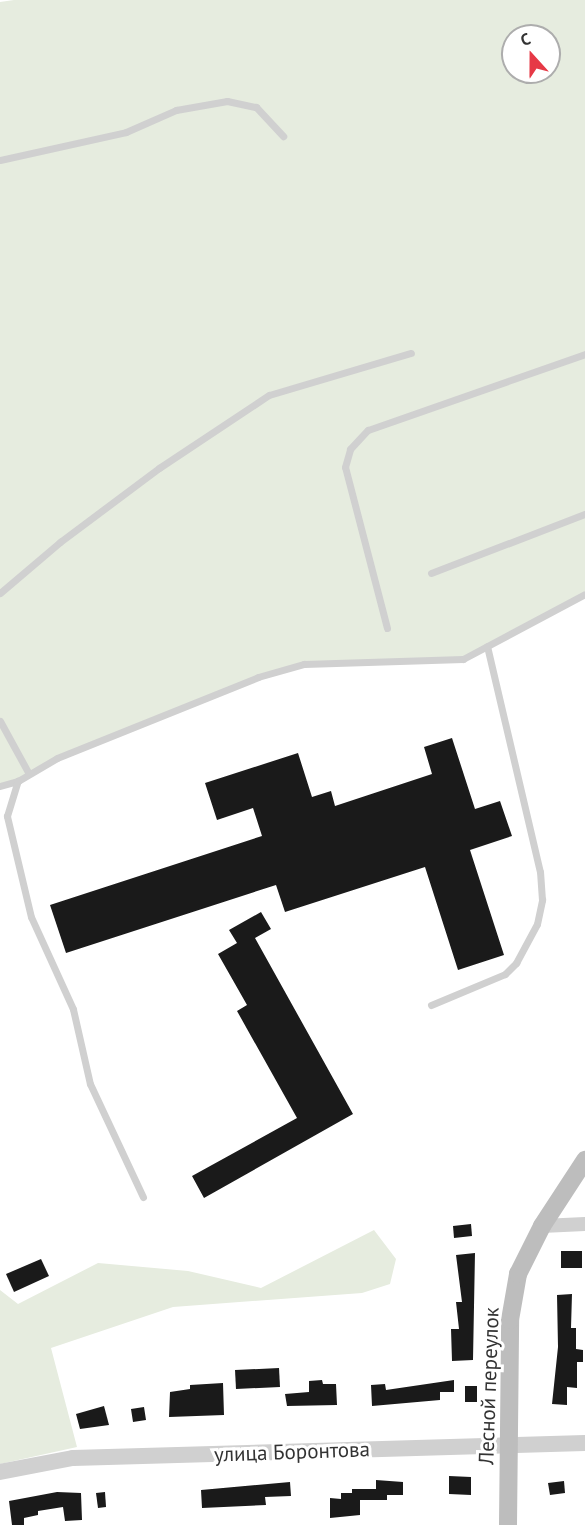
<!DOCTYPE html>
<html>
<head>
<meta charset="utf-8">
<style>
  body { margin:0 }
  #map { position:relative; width:585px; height:1525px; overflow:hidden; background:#fff; font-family:"PT Sans",sans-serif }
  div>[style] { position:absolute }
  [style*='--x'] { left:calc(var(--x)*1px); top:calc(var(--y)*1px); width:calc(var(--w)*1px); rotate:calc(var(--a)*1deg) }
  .green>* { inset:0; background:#e6ecdf }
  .building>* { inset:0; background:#1a1a1a }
  .service>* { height:7px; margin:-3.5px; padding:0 3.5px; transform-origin:3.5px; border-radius:3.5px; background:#d0d0d0 }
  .minor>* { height:14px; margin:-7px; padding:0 7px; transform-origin:7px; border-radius:7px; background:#d0d0d0 }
  .tertiary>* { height:16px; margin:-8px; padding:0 8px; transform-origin:8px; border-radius:8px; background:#d0d0d0 }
  .secondary>* { height:18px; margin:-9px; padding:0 9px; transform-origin:9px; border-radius:9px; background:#bdbdbd }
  span { translate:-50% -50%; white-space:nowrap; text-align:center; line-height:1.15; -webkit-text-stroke:6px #fff; paint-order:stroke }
  .street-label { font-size:21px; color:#333 }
  .north { position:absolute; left:501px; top:24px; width:60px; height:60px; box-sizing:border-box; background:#fff; border:2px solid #adadad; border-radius:50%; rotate:339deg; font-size:16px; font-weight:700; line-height:24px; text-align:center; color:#333 }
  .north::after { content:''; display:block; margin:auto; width:21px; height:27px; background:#e63946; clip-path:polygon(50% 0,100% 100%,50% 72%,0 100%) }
</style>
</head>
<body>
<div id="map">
  <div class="green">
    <i style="clip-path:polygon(evenodd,14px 0,585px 0,585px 594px,463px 659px,304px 664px,258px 677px,57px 758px,18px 781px,0 786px,0 2px,14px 0,513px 36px,549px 36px,549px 72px,513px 72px,513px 36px)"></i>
    <i style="clip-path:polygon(374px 1230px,396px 1259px,390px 1284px,362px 1293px,173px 1307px,51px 1348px,77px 1447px,0 1464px,0 1290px,18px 1304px,98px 1263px,188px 1271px,261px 1288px)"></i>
  </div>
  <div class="building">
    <i style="clip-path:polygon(452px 738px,475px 809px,500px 801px,512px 836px,470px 850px,504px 955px,458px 970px,425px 867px,285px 912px,276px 885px,66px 953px,50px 905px,262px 836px,253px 808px,217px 820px,205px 783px,298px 753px,312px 797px,331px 791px,335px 806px,432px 774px,424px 747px)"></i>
    <i style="clip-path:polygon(261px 912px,271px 929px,255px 938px,353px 1114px,204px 1198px,192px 1176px,297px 1118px,237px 1011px,247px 1005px,218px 954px,237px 943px,229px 930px)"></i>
    <i style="clip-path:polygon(471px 1224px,472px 1236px,454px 1238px,453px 1226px)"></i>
    <i style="clip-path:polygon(561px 1251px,582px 1251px,582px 1268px,561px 1268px)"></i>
    <i style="clip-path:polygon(475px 1253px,473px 1360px,452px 1361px,451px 1329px,459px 1329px,456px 1302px,462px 1302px,456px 1255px)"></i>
    <i style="clip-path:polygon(41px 1259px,49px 1276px,14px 1292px,6px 1274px)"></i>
    <i style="clip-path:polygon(572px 1294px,571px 1328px,576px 1328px,576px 1349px,583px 1350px,583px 1362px,577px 1362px,577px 1388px,567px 1387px,567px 1405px,552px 1404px,558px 1347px,557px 1295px)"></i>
    <i style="clip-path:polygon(279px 1368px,280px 1387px,236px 1389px,235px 1370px)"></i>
    <i style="clip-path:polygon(322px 1380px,323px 1384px,336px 1384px,337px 1405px,287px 1406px,285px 1394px,309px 1392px,309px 1381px)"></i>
    <i style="clip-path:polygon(454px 1380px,454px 1392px,440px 1392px,440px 1400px,372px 1406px,371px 1385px,385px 1384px,386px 1390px)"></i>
    <i style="clip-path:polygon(223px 1383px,224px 1415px,169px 1417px,170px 1392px,190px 1389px,190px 1385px)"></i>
    <i style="clip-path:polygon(465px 1386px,477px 1386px,477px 1402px,465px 1402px)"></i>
    <i style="clip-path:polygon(104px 1406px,109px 1425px,80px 1429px,76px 1414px)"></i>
    <i style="clip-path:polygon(144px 1407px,146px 1420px,133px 1422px,131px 1409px)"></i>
    <i style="clip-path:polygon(449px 1476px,471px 1477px,471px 1495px,449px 1494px)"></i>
    <i style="clip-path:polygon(376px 1480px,403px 1482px,403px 1495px,387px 1495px,387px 1500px,360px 1500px,360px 1515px,330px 1518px,330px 1498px,341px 1499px,341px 1493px,352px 1493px,352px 1489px,376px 1489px)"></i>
    <i style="clip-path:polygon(564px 1481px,565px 1493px,550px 1495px,548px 1483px)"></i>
    <i style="clip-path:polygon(290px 1482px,291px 1496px,265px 1497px,266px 1505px,202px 1508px,201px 1490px)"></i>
    <i style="clip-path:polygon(57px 1492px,81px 1493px,82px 1520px,65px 1521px,63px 1507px,38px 1511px,38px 1515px,24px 1518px,24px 1525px,12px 1525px,9px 1501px)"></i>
    <i style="clip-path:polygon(105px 1492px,106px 1507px,98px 1508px,96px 1493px)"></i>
  </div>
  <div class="service">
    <i style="--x:0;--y:160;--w:129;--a:-12.5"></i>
    <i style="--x:126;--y:132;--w:55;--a:-23.7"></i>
    <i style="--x:176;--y:110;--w:52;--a:-10"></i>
    <i style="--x:227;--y:101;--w:30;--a:12"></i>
    <i style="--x:256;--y:107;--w:40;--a:47"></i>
    <i style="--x:431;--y:573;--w:165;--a:-21"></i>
    <i style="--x:0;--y:593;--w:79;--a:-40.4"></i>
    <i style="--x:60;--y:542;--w:124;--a:-36.8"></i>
    <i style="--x:159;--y:468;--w:132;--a:-33.6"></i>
    <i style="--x:269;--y:395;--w:148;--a:-16.5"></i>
    <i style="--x:387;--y:628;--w:166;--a:-104.6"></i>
    <i style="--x:345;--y:467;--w:19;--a:-74"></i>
    <i style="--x:350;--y:449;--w:26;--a:-47"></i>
    <i style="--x:368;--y:430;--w:230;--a:-19.3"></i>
    <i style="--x:0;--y:721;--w:60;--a:61.3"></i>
    <i style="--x:0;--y:786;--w:19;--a:-16"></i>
    <i style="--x:431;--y:1005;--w:80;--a:-22.7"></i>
    <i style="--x:505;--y:974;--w:16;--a:-45"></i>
    <i style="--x:516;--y:963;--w:44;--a:-61.7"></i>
    <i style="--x:537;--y:924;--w:25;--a:-78"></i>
    <i style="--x:542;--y:900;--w:28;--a:-94"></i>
    <i style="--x:540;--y:872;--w:232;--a:-103.2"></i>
    <i style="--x:143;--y:1197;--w:125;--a:-115.1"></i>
    <i style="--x:90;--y:1084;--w:77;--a:-102.8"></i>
    <i style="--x:73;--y:1009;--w:101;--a:-114.5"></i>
    <i style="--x:31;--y:917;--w:104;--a:-103.4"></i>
    <i style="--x:7;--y:816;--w:37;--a:-73"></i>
    <i style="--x:18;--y:781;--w:45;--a:-30.5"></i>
    <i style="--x:57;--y:758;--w:217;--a:-21.9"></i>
    <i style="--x:258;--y:677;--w:48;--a:-15.8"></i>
    <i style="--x:304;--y:664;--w:159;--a:-1.8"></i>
    <i style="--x:463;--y:659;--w:138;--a:-28"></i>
  </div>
  <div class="minor">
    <i style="--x:542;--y:1226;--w:43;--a:-2.7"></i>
  </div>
  <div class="tertiary">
    <i style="--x:0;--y:1472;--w:74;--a:-10.9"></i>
    <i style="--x:73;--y:1458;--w:512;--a:-1.68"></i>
  </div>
  <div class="secondary">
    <i style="--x:508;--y:1525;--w:205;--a:-89.4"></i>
    <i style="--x:510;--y:1320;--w:47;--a:-80.1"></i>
    <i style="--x:518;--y:1274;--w:54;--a:-63.4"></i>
    <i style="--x:542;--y:1226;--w:79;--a:-56.9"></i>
  </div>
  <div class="street-label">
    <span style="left:489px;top:1386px;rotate:-88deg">Лесной переулок</span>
    <span style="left:292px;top:1452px;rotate:-2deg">улица Боронтова</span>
  </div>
  <div class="north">С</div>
</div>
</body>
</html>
